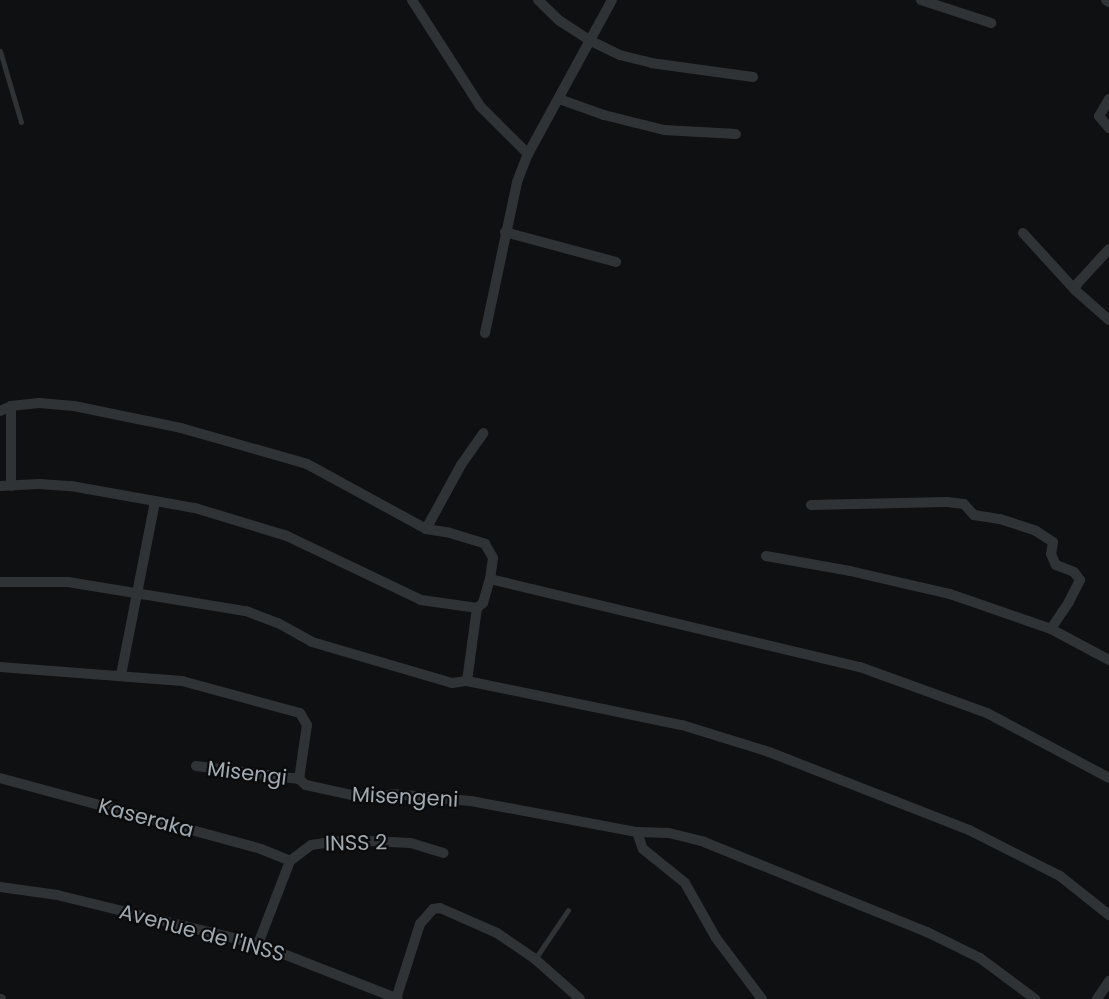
<!DOCTYPE html>
<html>
<head>
<meta charset="utf-8">
<style>
  body { margin:0 }
  #map { position:relative; width:1109px; height:999px; overflow:hidden; background:#0f1011; font-family:Poppins,sans-serif }
  div>[style] { position:absolute }
  [style*='--x'] { left:calc(var(--x)*1px); top:calc(var(--y)*1px); width:calc(var(--w)*1px); rotate:calc(var(--a)*1deg) }
  .service>* { height:5px; margin:-2.5px; padding:0 2.5px; transform-origin:2.5px; border-radius:2.5px; background:#303336 }
  .minor>* { height:10px; margin:-5px; padding:0 5px; transform-origin:5px; border-radius:5px; background:#303336 }
  span { translate:-50% -50%; white-space:nowrap; text-align:center; line-height:1.15; -webkit-text-stroke:4.5px #0b0b0c; paint-order:stroke }
  .street-label { font-size:21px; color:#a0aab2 }
</style>
</head>
<body>
<div id="map">
  <div class="service">
    <i style="--x:0;--y:51;--w:74;--a:73.5"></i>
    <i style="--x:535;--y:959;--w:59;--a:-56"></i>
  </div>
  <div class="minor">
    <i style="--x:412;--y:0;--w:126;--a:57.3"></i>
    <i style="--x:480;--y:106;--w:68;--a:45"></i>
    <i style="--x:538;--y:0;--w:30;--a:44"></i>
    <i style="--x:560;--y:21;--w:37;--a:33"></i>
    <i style="--x:591;--y:41;--w:32;--a:26"></i>
    <i style="--x:620;--y:55;--w:32;--a:14"></i>
    <i style="--x:651;--y:63;--w:103;--a:7.8"></i>
    <i style="--x:921;--y:0;--w:74;--a:18.2"></i>
    <i style="--x:1106;--y:0;--w:4;--a:34"></i>
    <i style="--x:559;--y:99;--w:48;--a:19.6"></i>
    <i style="--x:604;--y:115;--w:62;--a:14"></i>
    <i style="--x:664;--y:130;--w:72;--a:3.2"></i>
    <i style="--x:1109;--y:99;--w:20;--a:120"></i>
    <i style="--x:1099;--y:116;--w:16;--a:50"></i>
    <i style="--x:505;--y:232;--w:115;--a:15.1"></i>
    <i style="--x:1023;--y:233;--w:77;--a:47.6"></i>
    <i style="--x:1109;--y:249;--w:47;--a:132.4"></i>
    <i style="--x:1077;--y:284;--w:6;--a:108"></i>
    <i style="--x:1075;--y:290;--w:45;--a:41.4"></i>
    <i style="--x:485;--y:333;--w:154;--a:-78"></i>
    <i style="--x:517;--y:182;--w:30;--a:-69"></i>
    <i style="--x:528;--y:154;--w:175;--a:-61.4"></i>
    <i style="--x:0;--y:411;--w:12;--a:-24"></i>
    <i style="--x:11;--y:406;--w:28;--a:-6"></i>
    <i style="--x:39;--y:403;--w:35;--a:5"></i>
    <i style="--x:74;--y:406;--w:109;--a:11.6"></i>
    <i style="--x:181;--y:428;--w:131;--a:15.9"></i>
    <i style="--x:307;--y:464;--w:136;--a:28.6"></i>
    <i style="--x:426;--y:529;--w:24;--a:9"></i>
    <i style="--x:450;--y:533;--w:37;--a:17"></i>
    <i style="--x:485;--y:544;--w:16;--a:60"></i>
    <i style="--x:493;--y:558;--w:21;--a:98"></i>
    <i style="--x:490;--y:579;--w:380;--a:13.4"></i>
    <i style="--x:860;--y:667;--w:135;--a:19.9"></i>
    <i style="--x:987;--y:713;--w:138;--a:28"></i>
    <i style="--x:0;--y:486;--w:39;--a:-3"></i>
    <i style="--x:39;--y:484;--w:32;--a:4"></i>
    <i style="--x:71;--y:486;--w:126;--a:10.1"></i>
    <i style="--x:195;--y:508;--w:96;--a:16.9"></i>
    <i style="--x:287;--y:536;--w:148;--a:25.5"></i>
    <i style="--x:421;--y:600;--w:57;--a:8.1"></i>
    <i style="--x:477;--y:608;--w:8;--a:-40"></i>
    <i style="--x:483;--y:603;--w:25;--a:-74"></i>
    <i style="--x:11;--y:486;--w:80;--a:-90"></i>
    <i style="--x:811;--y:505;--w:136;--a:-1.3"></i>
    <i style="--x:947;--y:502;--w:17;--a:7"></i>
    <i style="--x:964;--y:504;--w:15;--a:48"></i>
    <i style="--x:974;--y:515;--w:26;--a:9"></i>
    <i style="--x:1000;--y:519;--w:38;--a:18"></i>
    <i style="--x:1036;--y:531;--w:20;--a:33"></i>
    <i style="--x:1053;--y:542;--w:12;--a:99"></i>
    <i style="--x:1051;--y:554;--w:12;--a:66"></i>
    <i style="--x:1056;--y:565;--w:19;--a:21"></i>
    <i style="--x:1074;--y:572;--w:10;--a:53"></i>
    <i style="--x:1080;--y:580;--w:25;--a:117"></i>
    <i style="--x:1069;--y:602;--w:32;--a:124"></i>
    <i style="--x:426;--y:529;--w:73;--a:-61.3"></i>
    <i style="--x:461;--y:465;--w:39;--a:-55"></i>
    <i style="--x:766;--y:556;--w:85;--a:10.1"></i>
    <i style="--x:850;--y:571;--w:103;--a:13"></i>
    <i style="--x:950;--y:594;--w:107;--a:19.1"></i>
    <i style="--x:1051;--y:629;--w:66;--a:28.1"></i>
    <i style="--x:0;--y:582;--w:68;--a:0"></i>
    <i style="--x:68;--y:582;--w:180;--a:9.3"></i>
    <i style="--x:246;--y:611;--w:34;--a:21"></i>
    <i style="--x:278;--y:623;--w:39;--a:29"></i>
    <i style="--x:312;--y:642;--w:146;--a:16.3"></i>
    <i style="--x:452;--y:683;--w:15;--a:-8"></i>
    <i style="--x:467;--y:681;--w:219;--a:11.6"></i>
    <i style="--x:682;--y:725;--w:91;--a:17.2"></i>
    <i style="--x:769;--y:752;--w:215;--a:21.3"></i>
    <i style="--x:969;--y:830;--w:102;--a:26.8"></i>
    <i style="--x:1060;--y:876;--w:63;--a:38.5"></i>
    <i style="--x:0;--y:667;--w:183;--a:4.4"></i>
    <i style="--x:182;--y:681;--w:122;--a:15.2"></i>
    <i style="--x:300;--y:713;--w:14;--a:60"></i>
    <i style="--x:307;--y:725;--w:55;--a:98.4"></i>
    <i style="--x:299;--y:779;--w:9;--a:41"></i>
    <i style="--x:306;--y:785;--w:66;--a:12.3"></i>
    <i style="--x:370;--y:799;--w:24;--a:-12"></i>
    <i style="--x:393;--y:794;--w:78;--a:5.1"></i>
    <i style="--x:471;--y:801;--w:169;--a:10.6"></i>
    <i style="--x:637;--y:832;--w:18;--a:71"></i>
    <i style="--x:643;--y:849;--w:54;--a:39"></i>
    <i style="--x:685;--y:883;--w:63;--a:60.6"></i>
    <i style="--x:716;--y:938;--w:76;--a:53"></i>
    <i style="--x:121;--y:675;--w:177;--a:-78.9"></i>
    <i style="--x:467;--y:681;--w:74;--a:-82.2"></i>
    <i style="--x:196;--y:766;--w:104;--a:7.2"></i>
    <i style="--x:0;--y:778;--w:270;--a:15.2"></i>
    <i style="--x:261;--y:849;--w:31;--a:22"></i>
    <i style="--x:637;--y:832;--w:32;--a:2"></i>
    <i style="--x:669;--y:833;--w:36;--a:14"></i>
    <i style="--x:704;--y:842;--w:240;--a:22"></i>
    <i style="--x:927;--y:932;--w:59;--a:26.1"></i>
    <i style="--x:980;--y:958;--w:69;--a:36.7"></i>
    <i style="--x:0;--y:887;--w:58;--a:8"></i>
    <i style="--x:57;--y:895;--w:207;--a:13.7"></i>
    <i style="--x:258;--y:944;--w:150;--a:21.4"></i>
    <i style="--x:258;--y:944;--w:89;--a:-68.9"></i>
    <i style="--x:290;--y:861;--w:26;--a:-37"></i>
    <i style="--x:311;--y:845;--w:37;--a:-8"></i>
    <i style="--x:348;--y:840;--w:63;--a:2.7"></i>
    <i style="--x:411;--y:843;--w:34;--a:17"></i>
    <i style="--x:0;--y:999;--w:1;--a:0"></i>
    <i style="--x:396;--y:999;--w:79;--a:-72.3"></i>
    <i style="--x:420;--y:924;--w:20;--a:-49"></i>
    <i style="--x:433;--y:909;--w:7;--a:-8"></i>
    <i style="--x:440;--y:908;--w:62;--a:23.7"></i>
    <i style="--x:497;--y:933;--w:46;--a:34.4"></i>
    <i style="--x:535;--y:959;--w:60;--a:41.6"></i>
    <i style="--x:1097;--y:999;--w:22;--a:-56"></i>
  </div>
  <div class="street-label">
    <span style="left:247px;top:773px;rotate:7deg">Misengi</span>
    <span style="left:405px;top:797px;rotate:3deg">Misengeni</span>
    <span style="left:146px;top:818px;rotate:15deg">Kaseraka</span>
    <span style="left:356px;top:843px;rotate:-1deg">INSS 2</span>
    <span style="left:202px;top:933px;rotate:15deg">Avenue de l'INSS</span>
  </div>
</div>
</body>
</html>
